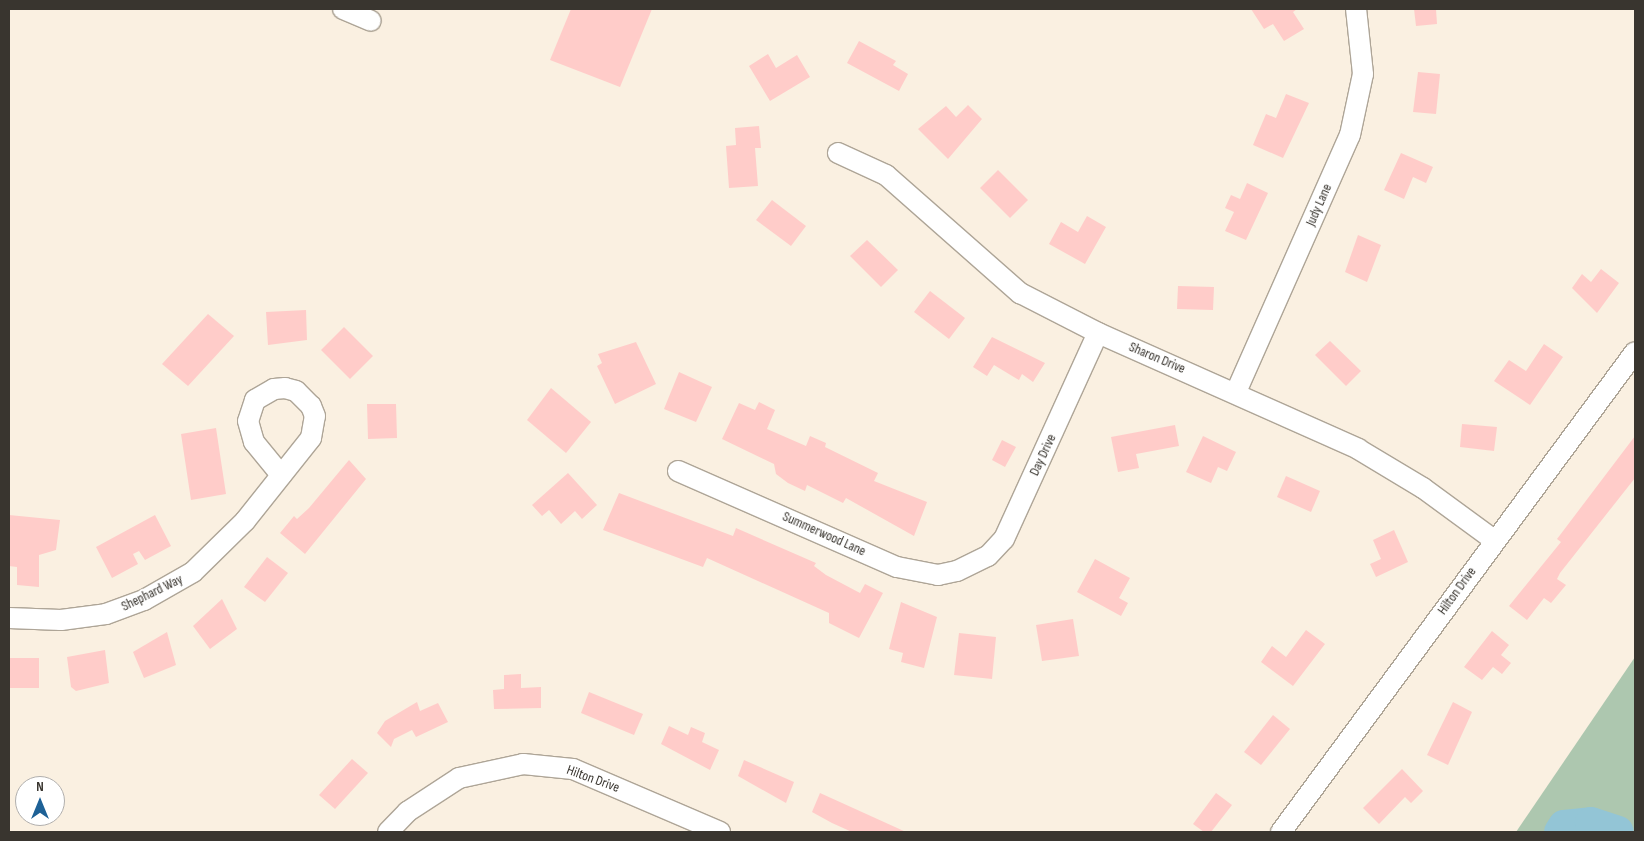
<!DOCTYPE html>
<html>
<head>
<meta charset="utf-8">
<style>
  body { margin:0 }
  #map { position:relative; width:1644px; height:841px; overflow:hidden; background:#faf0e1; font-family:"Sofia Sans Condensed",sans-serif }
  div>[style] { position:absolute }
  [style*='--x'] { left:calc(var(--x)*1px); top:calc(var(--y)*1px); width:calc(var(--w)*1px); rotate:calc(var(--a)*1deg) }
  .green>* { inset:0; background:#adc7af }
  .river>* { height:32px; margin:-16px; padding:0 16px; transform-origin:16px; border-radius:16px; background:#93c5d6 }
  .building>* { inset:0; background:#ffccc9 }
  .roads { filter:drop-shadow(1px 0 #aea597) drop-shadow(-1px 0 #aea597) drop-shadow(0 1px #aea597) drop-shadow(0 -1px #aea597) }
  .street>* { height:20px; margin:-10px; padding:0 10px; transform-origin:10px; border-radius:10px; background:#fff }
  span { translate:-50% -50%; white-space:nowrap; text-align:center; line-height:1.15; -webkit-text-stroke:4px #fff; paint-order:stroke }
  .street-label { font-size:14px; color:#39352f }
  .frame { position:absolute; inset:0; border:10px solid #39352f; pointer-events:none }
  .north { position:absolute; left:15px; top:776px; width:50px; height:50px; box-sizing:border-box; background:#fff; border:1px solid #b0aeac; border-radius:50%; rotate:0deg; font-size:14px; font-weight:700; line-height:20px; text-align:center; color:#39352f }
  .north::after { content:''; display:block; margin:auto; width:18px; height:22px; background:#1e6196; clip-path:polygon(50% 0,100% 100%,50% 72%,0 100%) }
</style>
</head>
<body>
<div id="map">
  <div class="green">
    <i style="clip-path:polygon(1635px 657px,1635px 832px,1516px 832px)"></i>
  </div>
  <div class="river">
    <i style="--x:1560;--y:832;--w:7;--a:-56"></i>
    <i style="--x:1564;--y:826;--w:27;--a:-6"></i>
    <i style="--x:1591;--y:823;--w:28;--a:18"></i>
  </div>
  <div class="building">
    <i style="clip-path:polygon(571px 9px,652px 9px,620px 87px,550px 60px)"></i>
    <i style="clip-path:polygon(1251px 9px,1297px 9px,1293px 12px,1304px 29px,1284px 41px,1273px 24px,1264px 29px)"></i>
    <i style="clip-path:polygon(1414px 9px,1436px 9px,1437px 24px,1416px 26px)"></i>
    <i style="clip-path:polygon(859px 41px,896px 61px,893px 65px,908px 74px,899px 91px,847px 63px)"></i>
    <i style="clip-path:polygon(768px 54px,776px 68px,797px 55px,810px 77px,770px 101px,749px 66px)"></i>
    <i style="clip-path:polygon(1418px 72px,1440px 74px,1436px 114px,1413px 112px)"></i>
    <i style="clip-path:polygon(1286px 94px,1309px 103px,1283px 158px,1253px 145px,1266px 114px,1276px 118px)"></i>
    <i style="clip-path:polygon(968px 105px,982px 119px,948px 159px,918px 129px,946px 106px,956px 117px)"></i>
    <i style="clip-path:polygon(759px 126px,761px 148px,755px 148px,758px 186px,729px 188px,726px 146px,736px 145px,735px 128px)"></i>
    <i style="clip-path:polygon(1401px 153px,1433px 167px,1426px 183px,1413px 177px,1404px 199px,1384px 190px)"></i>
    <i style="clip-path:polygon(998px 170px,1028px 200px,1010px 218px,980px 188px)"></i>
    <i style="clip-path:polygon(1247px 183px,1268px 193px,1246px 240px,1225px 231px,1234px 212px,1225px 208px,1231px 195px,1240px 199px)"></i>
    <i style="clip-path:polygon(772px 200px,806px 226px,791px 246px,756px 220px)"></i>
    <i style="clip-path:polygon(1087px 216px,1106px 227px,1085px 264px,1049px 244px,1061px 222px,1078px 232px)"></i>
    <i style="clip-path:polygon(1358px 235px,1381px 245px,1367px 282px,1345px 272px)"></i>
    <i style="clip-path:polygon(867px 240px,898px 270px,881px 287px,850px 256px)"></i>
    <i style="clip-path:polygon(1601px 269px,1619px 283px,1597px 313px,1572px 288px,1582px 274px,1591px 282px)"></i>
    <i style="clip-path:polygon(1178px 286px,1214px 287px,1213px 310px,1177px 309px)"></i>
    <i style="clip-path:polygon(930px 291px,965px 318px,949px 339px,914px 312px)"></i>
    <i style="clip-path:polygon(306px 310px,307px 340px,268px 345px,266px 312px)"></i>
    <i style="clip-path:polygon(208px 314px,234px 336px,188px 386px,162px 364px)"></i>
    <i style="clip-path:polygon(344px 327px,373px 356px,350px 379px,321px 350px)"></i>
    <i style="clip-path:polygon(992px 337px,1045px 363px,1033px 382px,1022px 374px,1019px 380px,994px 365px,987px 376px,973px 367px)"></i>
    <i style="clip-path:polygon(1330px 341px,1361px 371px,1346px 386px,1315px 355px)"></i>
    <i style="clip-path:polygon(636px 342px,656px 384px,615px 404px,597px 366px,602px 363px,598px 354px)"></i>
    <i style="clip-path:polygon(1544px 344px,1563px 357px,1530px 405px,1494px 381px,1509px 360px,1526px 371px)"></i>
    <i style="clip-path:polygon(679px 372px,712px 387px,696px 422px,664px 409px)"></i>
    <i style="clip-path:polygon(551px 388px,591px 422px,566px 453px,527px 420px)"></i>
    <i style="clip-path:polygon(759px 402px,775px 410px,767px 429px,806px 446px,810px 436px,826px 443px,825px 447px,878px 473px,874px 481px,927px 502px,914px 536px,846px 498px,843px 503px,807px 485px,805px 491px,788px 483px,776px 474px,774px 464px,722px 439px,739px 403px,755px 410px)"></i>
    <i style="clip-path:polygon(367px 404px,396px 404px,397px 438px,368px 439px)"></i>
    <i style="clip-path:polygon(1462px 424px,1497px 427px,1494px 451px,1460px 447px)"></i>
    <i style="clip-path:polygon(1175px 425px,1179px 446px,1136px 454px,1139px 468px,1118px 472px,1111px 437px)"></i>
    <i style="clip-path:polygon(216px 428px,226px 494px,191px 500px,181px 434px)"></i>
    <i style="clip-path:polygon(1203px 436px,1236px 452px,1227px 471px,1218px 467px,1211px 483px,1186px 472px)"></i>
    <i style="clip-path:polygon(1635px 436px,1635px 478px,1560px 573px,1557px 579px,1566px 585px,1551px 603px,1544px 598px,1527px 620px,1509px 606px,1561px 542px,1557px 539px)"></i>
    <i style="clip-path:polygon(1002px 440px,1016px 447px,1005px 467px,992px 460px)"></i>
    <i style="clip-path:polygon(349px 460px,366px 479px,305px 554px,280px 533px,294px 516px,297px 519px,309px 508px)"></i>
    <i style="clip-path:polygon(568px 473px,597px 505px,582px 519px,575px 511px,561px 524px,549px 510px,542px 516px,532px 505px)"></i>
    <i style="clip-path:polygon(1286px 476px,1320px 491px,1311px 512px,1277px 497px)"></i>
    <i style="clip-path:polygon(619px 493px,733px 536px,736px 528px,816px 563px,814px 566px,826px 575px,860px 593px,865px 584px,883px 593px,859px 638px,829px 623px,829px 613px,707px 558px,703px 567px,603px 530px)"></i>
    <i style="clip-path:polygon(9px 515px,60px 520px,56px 550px,39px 555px,39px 587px,17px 585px,17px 567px,9px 566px)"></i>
    <i style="clip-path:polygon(155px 515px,171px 546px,145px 560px,139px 551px,133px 554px,138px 564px,112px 578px,96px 547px)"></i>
    <i style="clip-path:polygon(1394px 530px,1408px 562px,1376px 577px,1370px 564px,1381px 559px,1373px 540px)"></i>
    <i style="clip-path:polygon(267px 557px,288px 573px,265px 602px,244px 587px)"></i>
    <i style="clip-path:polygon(1095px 559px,1130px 578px,1119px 598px,1128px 603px,1121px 616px,1077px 592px)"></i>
    <i style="clip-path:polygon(222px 599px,237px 629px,210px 649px,193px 626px)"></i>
    <i style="clip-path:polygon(901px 602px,937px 617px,924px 668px,901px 662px,903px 653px,889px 649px)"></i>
    <i style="clip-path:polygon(1073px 619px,1079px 656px,1042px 661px,1036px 625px)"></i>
    <i style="clip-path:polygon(1306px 630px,1325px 644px,1293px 686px,1261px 662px,1272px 646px,1286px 657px)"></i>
    <i style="clip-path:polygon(1492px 631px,1509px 645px,1501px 655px,1511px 663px,1502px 674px,1493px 667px,1482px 680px,1464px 667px)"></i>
    <i style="clip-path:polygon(167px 632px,176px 665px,144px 678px,133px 652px)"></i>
    <i style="clip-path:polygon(959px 633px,996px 637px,992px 679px,954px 675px)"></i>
    <i style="clip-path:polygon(105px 650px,109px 683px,76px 691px,71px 687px,67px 657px)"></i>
    <i style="clip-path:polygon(9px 658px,39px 658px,39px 688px,9px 688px)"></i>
    <i style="clip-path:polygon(521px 674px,521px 688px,541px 687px,541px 708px,494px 709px,493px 690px,504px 689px,504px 675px)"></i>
    <i style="clip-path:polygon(589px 692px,643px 714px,634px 735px,581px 713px)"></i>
    <i style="clip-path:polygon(417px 702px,420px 711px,438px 703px,448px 722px,416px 737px,412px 730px,394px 739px,391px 747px,377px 733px,385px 721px)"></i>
    <i style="clip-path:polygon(1453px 702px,1472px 712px,1448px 765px,1427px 755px)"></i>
    <i style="clip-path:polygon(1273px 715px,1290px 729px,1261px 765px,1244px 752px)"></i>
    <i style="clip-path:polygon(669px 726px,688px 735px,691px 727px,705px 733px,702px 742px,719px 750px,710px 770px,661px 744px)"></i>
    <i style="clip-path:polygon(352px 759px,368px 773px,335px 809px,319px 795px)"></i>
    <i style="clip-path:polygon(744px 760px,794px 782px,786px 803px,738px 776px)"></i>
    <i style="clip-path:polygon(1402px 769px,1423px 791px,1411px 803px,1405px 797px,1379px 824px,1363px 808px)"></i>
    <i style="clip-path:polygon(820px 793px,906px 832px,852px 832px,832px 823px,812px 812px)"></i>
    <i style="clip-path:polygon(1216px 793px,1232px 805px,1211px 832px,1204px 832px,1193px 824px)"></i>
  </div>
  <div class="roads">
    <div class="street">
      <i style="--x:343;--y:9;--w:30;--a:23"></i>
      <i style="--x:838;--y:153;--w:53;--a:24.6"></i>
      <i style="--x:886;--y:175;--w:179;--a:41.4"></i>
      <i style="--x:1020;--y:293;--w:88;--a:27.1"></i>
      <i style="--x:1098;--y:333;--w:285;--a:24"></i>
      <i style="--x:1358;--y:449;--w:76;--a:31"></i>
      <i style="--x:1423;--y:488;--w:88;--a:36.2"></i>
      <i style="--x:1236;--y:392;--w:281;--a:-66.1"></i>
      <i style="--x:1350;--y:135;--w:62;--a:-78"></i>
      <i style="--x:1363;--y:74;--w:65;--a:-96.1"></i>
      <i style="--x:678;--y:471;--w:239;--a:23.7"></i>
      <i style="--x:897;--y:567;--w:42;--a:11"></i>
      <i style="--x:938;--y:575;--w:19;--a:-12"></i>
      <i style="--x:957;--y:571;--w:34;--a:-26"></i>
      <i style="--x:988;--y:556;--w:23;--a:-47"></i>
      <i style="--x:1004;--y:539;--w:226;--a:-65.5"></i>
      <i style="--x:9;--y:618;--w:52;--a:2.2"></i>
      <i style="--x:61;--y:620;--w:45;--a:-7.6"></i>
      <i style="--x:106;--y:614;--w:40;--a:-20.2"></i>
      <i style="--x:144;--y:600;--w:56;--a:-29.7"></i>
      <i style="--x:193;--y:572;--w:73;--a:-44.4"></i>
      <i style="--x:245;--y:521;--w:106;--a:-51.5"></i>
      <i style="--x:311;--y:438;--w:22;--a:-80"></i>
      <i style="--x:315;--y:416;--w:11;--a:-112"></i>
      <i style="--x:311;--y:406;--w:21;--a:-135"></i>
      <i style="--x:296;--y:391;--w:11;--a:-165"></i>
      <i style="--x:285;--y:388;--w:11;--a:175"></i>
      <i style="--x:274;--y:389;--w:22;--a:150"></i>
      <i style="--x:255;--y:400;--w:22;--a:108"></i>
      <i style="--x:248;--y:421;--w:22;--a:74"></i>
      <i style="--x:254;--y:442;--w:43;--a:50.7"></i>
      <i style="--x:388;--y:832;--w:28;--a:-46"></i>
      <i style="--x:407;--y:812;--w:62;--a:-33.2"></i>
      <i style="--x:459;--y:778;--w:66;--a:-12.3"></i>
      <i style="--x:523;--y:764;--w:50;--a:5.7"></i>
      <i style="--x:573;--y:769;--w:160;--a:23.2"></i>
      <i style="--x:1281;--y:832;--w:596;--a:-53.59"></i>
    </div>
  </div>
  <div class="street-label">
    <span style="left:1319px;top:205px;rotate:-66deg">Judy Lane</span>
    <span style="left:1157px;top:358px;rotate:23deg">Sharon Drive</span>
    <span style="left:1043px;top:455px;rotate:-65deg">Day Drive</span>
    <span style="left:824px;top:534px;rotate:24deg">Summerwood Lane</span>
    <span style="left:1457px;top:591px;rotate:-54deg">Hilton Drive</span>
    <span style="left:152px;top:593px;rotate:-26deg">Shephard Way</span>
    <span style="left:593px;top:779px;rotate:20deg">Hilton Drive</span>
  </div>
  <div class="frame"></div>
  <div class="north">N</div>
</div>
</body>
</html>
